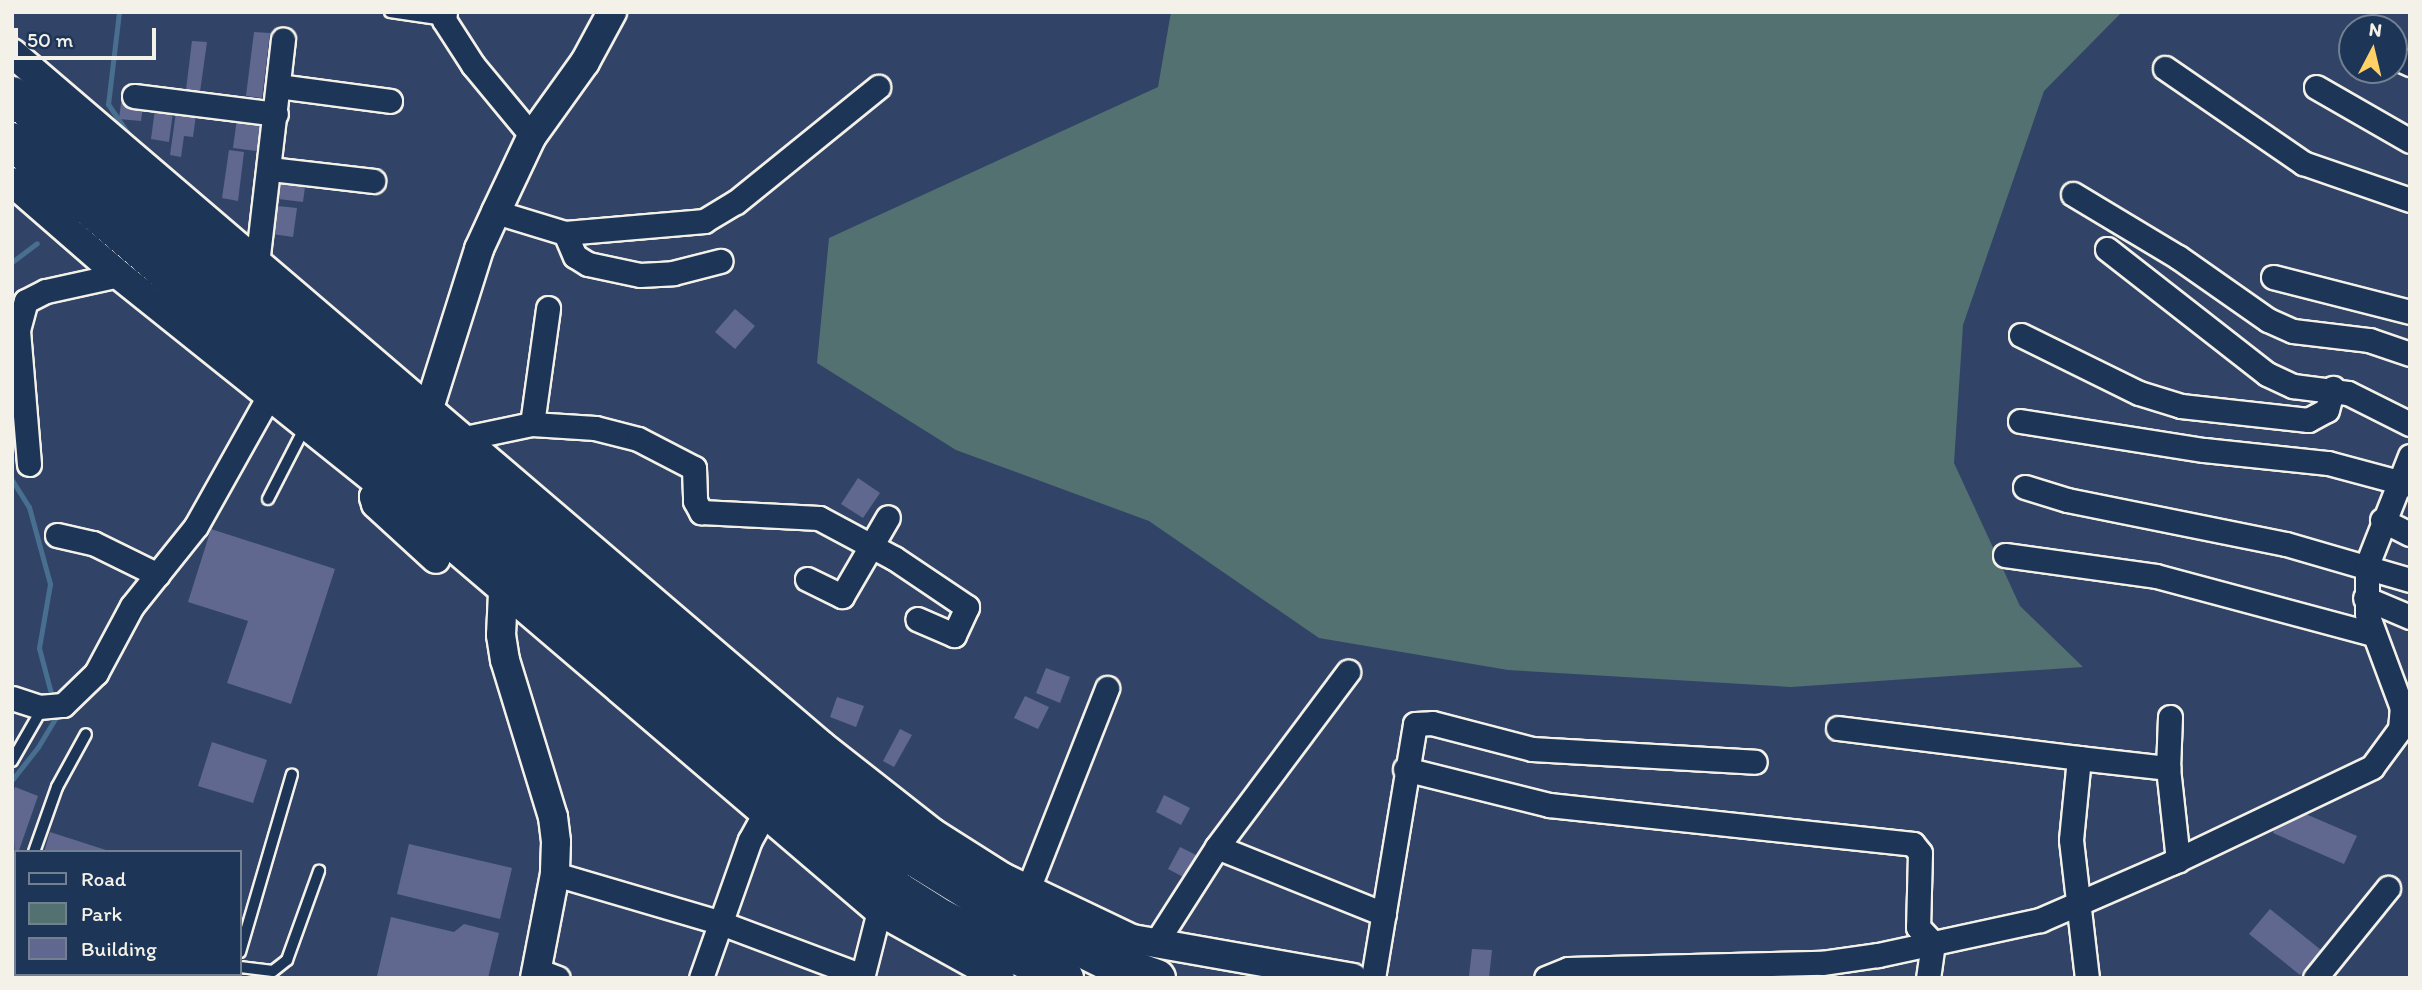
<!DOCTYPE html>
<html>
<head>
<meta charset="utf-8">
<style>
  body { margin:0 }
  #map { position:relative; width:2422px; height:990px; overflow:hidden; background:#314468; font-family:Itim,sans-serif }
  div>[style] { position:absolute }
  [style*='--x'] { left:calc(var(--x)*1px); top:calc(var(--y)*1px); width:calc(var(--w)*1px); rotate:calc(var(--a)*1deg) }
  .green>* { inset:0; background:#537170 }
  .stream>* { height:5px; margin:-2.5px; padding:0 2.5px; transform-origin:2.5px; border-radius:2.5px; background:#486e90 }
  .building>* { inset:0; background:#60688f }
  .roads { filter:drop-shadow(2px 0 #f4f1e8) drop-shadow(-2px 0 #f4f1e8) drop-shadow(0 2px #f4f1e8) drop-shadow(0 -2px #f4f1e8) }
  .service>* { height:10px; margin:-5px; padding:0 5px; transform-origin:5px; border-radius:5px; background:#1d3557 }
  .minor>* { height:23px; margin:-11.5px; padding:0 11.5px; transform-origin:11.5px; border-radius:11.5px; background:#1d3557 }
  .tertiary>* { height:28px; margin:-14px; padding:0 14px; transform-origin:14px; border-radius:14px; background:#1d3557 }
  .primary>* { height:37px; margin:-18.5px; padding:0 18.5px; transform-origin:18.5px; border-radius:18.5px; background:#1d3557 }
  span { translate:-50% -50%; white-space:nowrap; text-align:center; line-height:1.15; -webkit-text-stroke:5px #1d3557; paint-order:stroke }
  .frame { position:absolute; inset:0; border:14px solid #f4f1e8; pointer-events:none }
  .legend { position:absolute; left:14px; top:850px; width:228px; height:126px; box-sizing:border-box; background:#1d3557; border:2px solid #738091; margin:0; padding:9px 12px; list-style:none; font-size:21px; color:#f4f1e8 }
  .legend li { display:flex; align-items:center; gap:14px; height:35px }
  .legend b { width:35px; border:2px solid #738091 }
  .north { position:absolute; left:2338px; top:14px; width:70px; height:70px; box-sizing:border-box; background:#1d3557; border:2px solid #738091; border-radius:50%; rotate:7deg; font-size:19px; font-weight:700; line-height:28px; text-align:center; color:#f4f1e8 }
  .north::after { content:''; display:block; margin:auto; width:24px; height:32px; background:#ffd166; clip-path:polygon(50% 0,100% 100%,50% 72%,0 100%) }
  .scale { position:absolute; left:14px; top:28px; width:142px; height:32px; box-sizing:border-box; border:4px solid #f4f1e8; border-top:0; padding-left:9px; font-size:21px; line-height:24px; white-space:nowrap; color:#f4f1e8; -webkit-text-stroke:5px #1d3557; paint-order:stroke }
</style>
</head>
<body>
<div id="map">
  <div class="green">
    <i style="clip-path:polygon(1171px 12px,2122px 12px,2044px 91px,1963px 325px,1954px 463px,2020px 606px,2083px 667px,1791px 687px,1508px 670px,1319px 638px,1149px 521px,956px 450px,817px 363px,829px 238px,1158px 87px)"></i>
  </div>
  <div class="stream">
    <i style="--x:119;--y:12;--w:93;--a:96.8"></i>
    <i style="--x:108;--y:104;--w:41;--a:55.9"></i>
    <i style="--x:12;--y:262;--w:31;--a:-37"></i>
    <i style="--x:12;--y:480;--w:32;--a:58"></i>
    <i style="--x:29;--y:507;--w:80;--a:74.7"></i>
    <i style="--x:50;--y:584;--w:65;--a:99.8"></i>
    <i style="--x:39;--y:648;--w:55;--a:75.2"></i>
    <i style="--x:12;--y:780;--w:42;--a:-51.8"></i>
    <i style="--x:38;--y:747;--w:35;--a:-59"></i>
    <i style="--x:56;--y:717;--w:6;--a:-99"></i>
  </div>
  <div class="building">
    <i style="clip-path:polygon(254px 32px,270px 33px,262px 98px,246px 96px)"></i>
    <i style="clip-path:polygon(192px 41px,207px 42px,200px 92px,186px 90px)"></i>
    <i style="clip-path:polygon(122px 96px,144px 99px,141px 121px,119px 119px)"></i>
    <i style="clip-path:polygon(156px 102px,174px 104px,169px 142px,151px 139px)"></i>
    <i style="clip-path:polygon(177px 105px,197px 108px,193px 137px,184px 136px,181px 157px,170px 155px)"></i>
    <i style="clip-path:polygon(238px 111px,262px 115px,257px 151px,233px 148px)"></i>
    <i style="clip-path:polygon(229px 150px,244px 152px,238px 201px,222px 198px)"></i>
    <i style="clip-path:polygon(273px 175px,306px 179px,303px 202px,270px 198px)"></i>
    <i style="clip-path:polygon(268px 205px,297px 208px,293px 237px,265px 233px)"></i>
    <i style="clip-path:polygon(735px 309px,755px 326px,735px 349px,715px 332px)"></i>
    <i style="clip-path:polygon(858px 478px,880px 493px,863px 518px,841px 504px)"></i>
    <i style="clip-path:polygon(211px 529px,335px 569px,291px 704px,227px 683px,248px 621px,188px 602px)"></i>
    <i style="clip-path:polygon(1046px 668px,1070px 677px,1060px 703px,1036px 693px)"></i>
    <i style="clip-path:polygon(1025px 696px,1049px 707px,1038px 729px,1014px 718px)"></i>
    <i style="clip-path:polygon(837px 697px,864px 706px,856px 727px,830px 717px)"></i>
    <i style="clip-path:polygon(900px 729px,912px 735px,894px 767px,883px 761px)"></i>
    <i style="clip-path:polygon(212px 742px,267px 760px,253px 803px,198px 786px)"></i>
    <i style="clip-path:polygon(15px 787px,38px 796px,15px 862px,12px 796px)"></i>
    <i style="clip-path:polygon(1164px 795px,1190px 808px,1181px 825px,1156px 812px)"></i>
    <i style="clip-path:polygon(2301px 812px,2357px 836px,2344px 864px,2273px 833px,2278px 821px,2285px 824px,2288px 815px,2298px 819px)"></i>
    <i style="clip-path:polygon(50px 832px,109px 851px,109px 852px,44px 852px)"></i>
    <i style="clip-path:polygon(409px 844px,512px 868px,500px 919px,397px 894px)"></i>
    <i style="clip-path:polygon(1180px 847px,1200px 857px,1189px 880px,1168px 869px)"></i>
    <i style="clip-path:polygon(2270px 909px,2321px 950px,2300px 975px,2249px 934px)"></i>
    <i style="clip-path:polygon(391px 917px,454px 932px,464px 924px,499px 933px,488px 978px,377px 976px)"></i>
    <i style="clip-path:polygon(1472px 949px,1492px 950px,1489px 978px,1469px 976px)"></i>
  </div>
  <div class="roads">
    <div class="service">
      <i style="--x:390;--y:12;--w:55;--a:8.4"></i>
      <i style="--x:268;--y:499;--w:83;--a:-62.8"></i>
      <i style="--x:12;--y:761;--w:62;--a:-60.1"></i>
      <i style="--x:34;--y:852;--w:69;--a:-70.5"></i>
      <i style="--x:57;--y:787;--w:60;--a:-61.3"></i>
      <i style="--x:12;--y:913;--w:11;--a:-68"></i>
      <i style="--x:240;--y:952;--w:185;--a:-73.7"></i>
      <i style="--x:240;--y:967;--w:33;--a:7"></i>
      <i style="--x:273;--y:971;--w:18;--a:-38"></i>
      <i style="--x:287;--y:960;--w:95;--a:-70.2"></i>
      <i style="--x:232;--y:978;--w:4;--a:-76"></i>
    </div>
    <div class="minor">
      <i style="--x:445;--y:12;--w:8;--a:97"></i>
      <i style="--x:444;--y:20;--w:54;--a:57.2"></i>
      <i style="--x:473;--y:65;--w:92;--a:50.3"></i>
      <i style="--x:2394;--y:57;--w:17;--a:24"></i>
      <i style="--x:2165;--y:68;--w:168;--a:34.5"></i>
      <i style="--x:2303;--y:163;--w:113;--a:19.1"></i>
      <i style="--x:278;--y:86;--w:113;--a:7.6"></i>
      <i style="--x:2316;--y:87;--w:108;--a:29.9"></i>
      <i style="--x:134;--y:96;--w:143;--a:7.2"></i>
      <i style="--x:270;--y:169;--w:104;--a:6.6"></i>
      <i style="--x:2073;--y:194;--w:122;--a:31"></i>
      <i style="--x:2178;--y:257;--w:110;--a:35"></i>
      <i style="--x:2268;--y:320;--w:27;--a:24"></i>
      <i style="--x:2293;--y:331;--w:77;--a:6.8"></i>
      <i style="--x:2369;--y:340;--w:43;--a:18.9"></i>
      <i style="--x:496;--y:212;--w:72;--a:16.9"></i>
      <i style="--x:565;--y:233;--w:140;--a:-4.9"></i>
      <i style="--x:704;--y:221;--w:37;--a:-31"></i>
      <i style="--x:736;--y:202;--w:183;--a:-39"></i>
      <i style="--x:565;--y:233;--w:25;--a:67"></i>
      <i style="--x:575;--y:256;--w:15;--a:32"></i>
      <i style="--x:588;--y:264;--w:53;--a:11.9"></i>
      <i style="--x:640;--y:275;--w:33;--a:-3"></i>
      <i style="--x:673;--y:273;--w:49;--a:-14.3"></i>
      <i style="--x:2107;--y:249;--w:203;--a:38"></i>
      <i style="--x:2267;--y:374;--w:29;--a:25"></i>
      <i style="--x:2293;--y:386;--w:55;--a:7.3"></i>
      <i style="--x:2348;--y:393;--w:69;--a:26.6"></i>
      <i style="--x:257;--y:264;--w:226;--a:-83.4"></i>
      <i style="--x:2273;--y:277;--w:141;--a:14.3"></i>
      <i style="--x:2021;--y:335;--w:131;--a:26.2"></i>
      <i style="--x:2139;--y:393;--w:44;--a:17.2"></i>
      <i style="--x:2181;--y:406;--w:128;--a:6.3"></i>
      <i style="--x:2308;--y:420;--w:21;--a:-28"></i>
      <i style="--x:2327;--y:410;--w:23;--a:-75"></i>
      <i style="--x:2020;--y:421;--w:186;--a:9"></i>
      <i style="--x:2204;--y:450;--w:125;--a:6"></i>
      <i style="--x:2328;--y:463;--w:85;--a:15"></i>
      <i style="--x:532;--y:424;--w:117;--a:-82.1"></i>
      <i style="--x:465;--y:438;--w:68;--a:-11.8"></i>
      <i style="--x:532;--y:424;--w:63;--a:3.6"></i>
      <i style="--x:595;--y:428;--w:44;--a:14.3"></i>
      <i style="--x:638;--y:439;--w:63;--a:27.4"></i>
      <i style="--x:694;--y:468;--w:33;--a:88"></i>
      <i style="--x:695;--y:501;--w:13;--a:61"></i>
      <i style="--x:701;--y:512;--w:118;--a:2.9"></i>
      <i style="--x:819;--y:518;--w:85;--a:28.1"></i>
      <i style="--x:894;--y:558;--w:88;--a:33.9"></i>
      <i style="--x:967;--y:607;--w:31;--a:115"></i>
      <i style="--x:954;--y:635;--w:40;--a:-156.6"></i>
      <i style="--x:29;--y:464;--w:134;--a:-94.7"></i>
      <i style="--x:18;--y:330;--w:30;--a:-75"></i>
      <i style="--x:26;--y:301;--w:22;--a:-27"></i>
      <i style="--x:46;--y:291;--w:75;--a:-12.4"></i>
      <i style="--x:2025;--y:487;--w:44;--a:17.2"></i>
      <i style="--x:2067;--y:500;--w:223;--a:11.4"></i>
      <i style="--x:2286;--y:544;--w:129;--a:16.2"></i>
      <i style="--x:2382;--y:520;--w:31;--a:27"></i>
      <i style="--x:57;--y:535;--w:37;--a:13"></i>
      <i style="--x:93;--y:543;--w:72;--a:26.2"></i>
      <i style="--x:2005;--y:555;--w:152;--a:7.9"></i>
      <i style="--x:2156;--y:576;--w:225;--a:15"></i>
      <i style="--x:807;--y:579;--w:39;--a:26"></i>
      <i style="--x:842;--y:596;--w:91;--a:-59.8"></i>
      <i style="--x:2365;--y:598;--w:49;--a:22.9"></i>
      <i style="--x:12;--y:698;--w:28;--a:18"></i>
      <i style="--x:39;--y:707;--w:24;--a:-5"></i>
      <i style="--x:63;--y:705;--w:46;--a:-44.1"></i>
      <i style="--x:96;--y:673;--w:76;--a:-61.8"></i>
      <i style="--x:132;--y:606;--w:102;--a:-51.3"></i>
      <i style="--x:196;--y:526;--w:149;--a:-60.7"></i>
      <i style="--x:2170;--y:717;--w:51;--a:92.2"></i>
      <i style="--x:2168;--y:768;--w:93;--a:83.8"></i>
      <i style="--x:1838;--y:728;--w:243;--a:7.1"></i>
      <i style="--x:2079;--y:758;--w:82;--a:95.6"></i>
      <i style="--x:2071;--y:840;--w:139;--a:83.4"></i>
      <i style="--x:2079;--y:758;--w:90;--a:6.4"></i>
      <i style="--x:1405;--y:769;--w:148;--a:14"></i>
      <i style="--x:1549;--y:805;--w:366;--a:6.1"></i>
      <i style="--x:1913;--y:844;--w:11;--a:52"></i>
      <i style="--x:1920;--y:853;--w:74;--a:91.5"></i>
      <i style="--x:1918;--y:927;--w:22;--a:47"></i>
      <i style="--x:1933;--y:943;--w:35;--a:98"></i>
      <i style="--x:1217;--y:847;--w:180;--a:21.9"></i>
      <i style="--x:555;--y:874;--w:173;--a:16.4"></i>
      <i style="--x:721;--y:923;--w:151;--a:20.6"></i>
      <i style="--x:1028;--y:889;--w:216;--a:-68.5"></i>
      <i style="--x:1155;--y:944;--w:115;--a:-57.4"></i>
      <i style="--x:1217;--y:847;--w:219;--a:-53.2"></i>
      <i style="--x:537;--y:970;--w:22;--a:21"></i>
      <i style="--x:701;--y:978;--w:146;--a:-70.5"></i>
      <i style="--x:750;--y:840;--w:29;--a:-61"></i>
      <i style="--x:862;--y:978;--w:69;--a:-75.8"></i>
      <i style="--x:1373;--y:978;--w:257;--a:-80.6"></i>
      <i style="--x:1415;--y:724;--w:17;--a:-3"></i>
      <i style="--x:1432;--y:723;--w:103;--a:14.6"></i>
      <i style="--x:1532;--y:749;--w:223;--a:3.3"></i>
      <i style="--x:1546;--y:978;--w:24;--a:-22"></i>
      <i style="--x:1568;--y:969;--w:254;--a:-1.4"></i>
      <i style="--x:1822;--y:963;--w:57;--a:-8.1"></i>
      <i style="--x:1878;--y:955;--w:166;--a:-12.2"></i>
      <i style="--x:2040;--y:920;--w:143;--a:-23.5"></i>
      <i style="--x:2171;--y:863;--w:223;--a:-25.5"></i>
      <i style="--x:2372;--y:767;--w:47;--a:-53.6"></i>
      <i style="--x:2400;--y:729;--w:21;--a:-85"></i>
      <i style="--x:2402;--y:708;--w:100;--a:-110.4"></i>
      <i style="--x:2367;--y:614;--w:49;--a:-90"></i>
      <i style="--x:2367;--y:565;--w:117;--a:-68.5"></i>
      <i style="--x:2315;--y:978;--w:116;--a:-51"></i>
    </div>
    <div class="tertiary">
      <i style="--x:12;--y:53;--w:1065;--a:40.54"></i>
      <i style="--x:821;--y:745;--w:142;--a:38.2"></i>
      <i style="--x:933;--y:833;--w:84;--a:32.4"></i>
      <i style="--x:1004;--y:878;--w:142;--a:25.5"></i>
      <i style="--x:1132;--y:939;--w:224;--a:10"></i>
      <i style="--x:12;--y:182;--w:142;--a:41"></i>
      <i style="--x:119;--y:275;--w:337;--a:38.7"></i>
      <i style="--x:382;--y:486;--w:654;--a:40.53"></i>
      <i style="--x:879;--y:911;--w:138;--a:29"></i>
      <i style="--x:423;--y:427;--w:187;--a:-72.5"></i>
      <i style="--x:479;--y:249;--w:41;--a:-65.3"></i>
      <i style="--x:496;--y:212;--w:84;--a:-64.7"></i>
      <i style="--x:532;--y:136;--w:91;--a:-54.4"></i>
      <i style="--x:585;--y:62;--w:57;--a:-61.6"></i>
      <i style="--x:389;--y:477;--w:25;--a:127"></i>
      <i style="--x:374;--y:497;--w:7;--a:74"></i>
      <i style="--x:376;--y:504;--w:81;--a:42.5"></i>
      <i style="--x:503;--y:593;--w:42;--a:92.7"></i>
      <i style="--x:501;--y:635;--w:25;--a:81"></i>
      <i style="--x:505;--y:660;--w:164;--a:73"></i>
      <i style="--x:553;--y:817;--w:25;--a:83"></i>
      <i style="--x:556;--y:842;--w:32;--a:92"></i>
      <i style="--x:555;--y:874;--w:106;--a:100.9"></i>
    </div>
    <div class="primary">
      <i style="--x:12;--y:95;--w:1073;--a:40.43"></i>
      <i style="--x:829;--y:791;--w:110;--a:37.6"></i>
      <i style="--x:916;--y:858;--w:78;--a:31.8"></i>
      <i style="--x:982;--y:899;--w:140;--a:26.2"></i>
      <i style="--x:1108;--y:961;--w:51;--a:19.5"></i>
      <i style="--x:12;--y:141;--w:1159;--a:40.24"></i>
      <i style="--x:897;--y:890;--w:52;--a:32.5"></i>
      <i style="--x:941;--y:918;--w:137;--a:26"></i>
      <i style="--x:12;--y:949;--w:4;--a:14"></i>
      <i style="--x:80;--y:974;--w:11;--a:22"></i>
      <i style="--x:161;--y:974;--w:11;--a:22"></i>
    </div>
  </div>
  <div class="frame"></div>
  <ul class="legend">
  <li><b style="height:9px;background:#1d3557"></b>Road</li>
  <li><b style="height:19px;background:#537170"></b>Park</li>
  <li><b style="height:19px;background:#60688f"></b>Building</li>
  </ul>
  <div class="north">N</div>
  <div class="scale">50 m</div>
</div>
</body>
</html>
